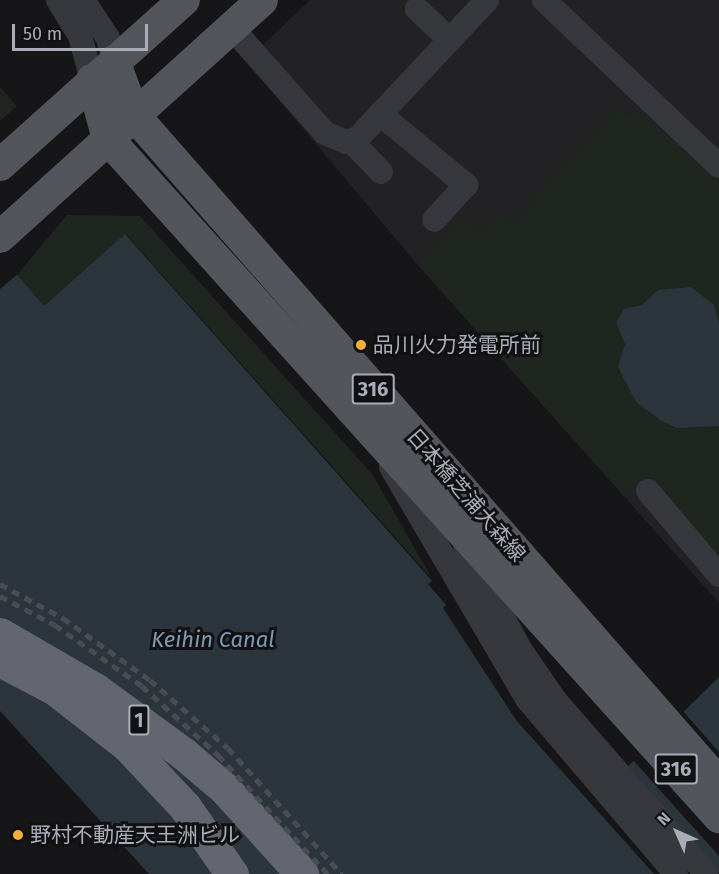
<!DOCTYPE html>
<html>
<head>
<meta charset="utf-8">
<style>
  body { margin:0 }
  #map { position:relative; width:719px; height:874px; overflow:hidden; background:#161618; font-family:"Fira Sans","Noto Sans JP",sans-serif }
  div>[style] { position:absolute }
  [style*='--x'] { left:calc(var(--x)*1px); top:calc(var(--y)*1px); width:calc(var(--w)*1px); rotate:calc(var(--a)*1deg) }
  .built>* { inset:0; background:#222225 }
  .green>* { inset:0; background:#1e261f }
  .water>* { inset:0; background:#2c353c }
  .pier>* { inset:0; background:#161618 }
  .minor>* { height:24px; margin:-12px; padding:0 12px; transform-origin:12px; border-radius:12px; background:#37383d }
  .major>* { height:32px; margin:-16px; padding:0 16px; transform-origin:16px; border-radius:16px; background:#53555c }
  .highway>* { height:33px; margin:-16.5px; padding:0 16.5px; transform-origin:16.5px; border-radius:16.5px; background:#63666e }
  .rail>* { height:4.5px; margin-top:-2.25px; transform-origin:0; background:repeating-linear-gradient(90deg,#4a4c52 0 8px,transparent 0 14px) }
  .dots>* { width:16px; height:16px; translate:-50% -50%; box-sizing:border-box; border:3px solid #111113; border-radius:50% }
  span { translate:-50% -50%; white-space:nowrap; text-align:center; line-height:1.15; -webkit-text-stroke:6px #111113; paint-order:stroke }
  .shield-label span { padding:2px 4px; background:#111113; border:2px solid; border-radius:4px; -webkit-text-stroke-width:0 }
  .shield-label { font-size:20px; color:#a8adb8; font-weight:700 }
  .poi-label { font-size:21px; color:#a8adb8 }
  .left { translate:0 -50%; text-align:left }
  .street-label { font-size:21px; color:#a8adb8 }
  .water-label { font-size:22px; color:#7f9bb3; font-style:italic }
  .north { position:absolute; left:647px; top:802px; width:60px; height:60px; -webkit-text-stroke:4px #111113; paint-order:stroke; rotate:315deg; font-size:16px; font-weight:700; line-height:24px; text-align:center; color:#a8adb8 }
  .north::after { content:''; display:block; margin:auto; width:21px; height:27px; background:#a8adb8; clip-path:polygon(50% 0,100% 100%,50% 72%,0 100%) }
  .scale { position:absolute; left:12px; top:24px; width:136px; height:27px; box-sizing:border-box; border:3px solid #a8adb8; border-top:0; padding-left:8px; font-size:18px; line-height:21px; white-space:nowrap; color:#a8adb8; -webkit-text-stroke:4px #111113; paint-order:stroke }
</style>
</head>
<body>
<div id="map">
  <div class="built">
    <i style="clip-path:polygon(310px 0,719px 0,719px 603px,417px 264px,246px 61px)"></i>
  </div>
  <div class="green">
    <i style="clip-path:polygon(0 87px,17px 106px,0 121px)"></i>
    <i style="clip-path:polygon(617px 107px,630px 118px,638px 108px,719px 183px,719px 562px,646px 480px,625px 497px,417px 264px,463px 214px,479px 231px,496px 214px,515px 219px)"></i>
    <i style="clip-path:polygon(67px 215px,140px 216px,373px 475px,433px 580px,126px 234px,44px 306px,17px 275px)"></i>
  </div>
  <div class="water">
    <i style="clip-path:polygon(125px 234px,611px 783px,719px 677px,719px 874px,149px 874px,0 711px,0 255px,44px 306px)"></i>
    <i style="clip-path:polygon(691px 287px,714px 305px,719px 324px,719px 426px,677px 428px,660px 420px,636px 402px,618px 367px,625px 344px,616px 322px,624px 309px,642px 305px,658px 290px)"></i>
  </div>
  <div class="pier">
    <i style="clip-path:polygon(0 252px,19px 273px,0 289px)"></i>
    <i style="clip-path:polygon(426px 567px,612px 779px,626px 764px,719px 874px,654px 874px,516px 720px,443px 608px,446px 605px,428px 584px,433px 580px)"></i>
    <i style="clip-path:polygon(682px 710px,719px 752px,719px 856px,632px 759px)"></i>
  </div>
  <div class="minor">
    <i style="--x:58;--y:0;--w:42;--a:58.6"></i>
    <i style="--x:80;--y:36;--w:46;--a:74.7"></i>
    <i style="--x:83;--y:0;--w:45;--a:56.7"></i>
    <i style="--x:108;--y:38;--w:24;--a:75"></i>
    <i style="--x:544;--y:0;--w:241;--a:43.5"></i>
    <i style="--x:417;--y:9;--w:45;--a:43.2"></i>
    <i style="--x:232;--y:28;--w:140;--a:48.5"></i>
    <i style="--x:325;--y:133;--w:23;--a:23"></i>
    <i style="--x:346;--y:142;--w:11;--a:-15"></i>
    <i style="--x:357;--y:139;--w:190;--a:-46.9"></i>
    <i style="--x:380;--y:114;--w:112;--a:39.5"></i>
    <i style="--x:466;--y:185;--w:47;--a:132.4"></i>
    <i style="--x:351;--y:141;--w:43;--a:45.9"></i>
    <i style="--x:391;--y:467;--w:269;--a:59.6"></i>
    <i style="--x:527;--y:699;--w:230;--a:49.6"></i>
    <i style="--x:648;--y:491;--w:110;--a:49.8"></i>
    <i style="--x:465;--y:546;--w:117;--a:61.9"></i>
    <i style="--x:520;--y:649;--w:62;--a:55.5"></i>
    <i style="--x:555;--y:700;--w:230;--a:49"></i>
  </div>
  <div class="major">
    <i style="--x:114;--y:61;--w:58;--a:69.7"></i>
    <i style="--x:134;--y:115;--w:888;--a:48.79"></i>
    <i style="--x:92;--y:80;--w:61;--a:74.8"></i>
    <i style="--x:108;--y:139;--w:913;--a:47.98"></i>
    <i style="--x:0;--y:165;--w:247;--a:-41.9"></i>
    <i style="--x:0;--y:237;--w:353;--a:-42.1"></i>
  </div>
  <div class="highway">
    <i style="--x:0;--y:634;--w:110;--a:30.1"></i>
    <i style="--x:95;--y:689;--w:110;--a:36.1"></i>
    <i style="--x:184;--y:754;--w:54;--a:40.5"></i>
    <i style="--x:225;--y:789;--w:115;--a:47.8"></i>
    <i style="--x:0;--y:660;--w:62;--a:27.8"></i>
    <i style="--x:55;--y:689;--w:91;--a:37.9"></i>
    <i style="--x:127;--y:745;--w:85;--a:46.9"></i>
    <i style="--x:185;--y:807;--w:82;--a:55"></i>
  </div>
  <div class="rail">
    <i style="--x:0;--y:584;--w:72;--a:28.4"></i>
    <i style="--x:63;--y:618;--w:107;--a:35.5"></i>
    <i style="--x:150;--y:680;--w:103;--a:41.1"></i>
    <i style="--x:228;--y:748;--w:170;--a:47.9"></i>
    <i style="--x:0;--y:596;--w:62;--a:27.8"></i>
    <i style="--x:55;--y:625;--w:106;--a:35"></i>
    <i style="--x:142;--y:686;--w:103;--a:42.2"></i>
    <i style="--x:218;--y:755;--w:162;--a:47.3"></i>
  </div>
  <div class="dots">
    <i style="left:361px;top:345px;background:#f2b134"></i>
    <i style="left:18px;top:835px;background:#f2b134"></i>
  </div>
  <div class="shield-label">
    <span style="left:373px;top:389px">316</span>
    <span style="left:139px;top:720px">1</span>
    <span style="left:676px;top:769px">316</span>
  </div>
  <div class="poi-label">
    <span class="left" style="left:373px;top:345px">品川火力発電所前</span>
    <span class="left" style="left:30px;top:835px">野村不動産天王洲ビル</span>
  </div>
  <div class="street-label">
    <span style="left:466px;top:495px;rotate:49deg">日本橋芝浦大森線</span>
  </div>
  <div class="water-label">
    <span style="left:213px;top:640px">Keihin Canal</span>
  </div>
  <div class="north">N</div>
  <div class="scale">50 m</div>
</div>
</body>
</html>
